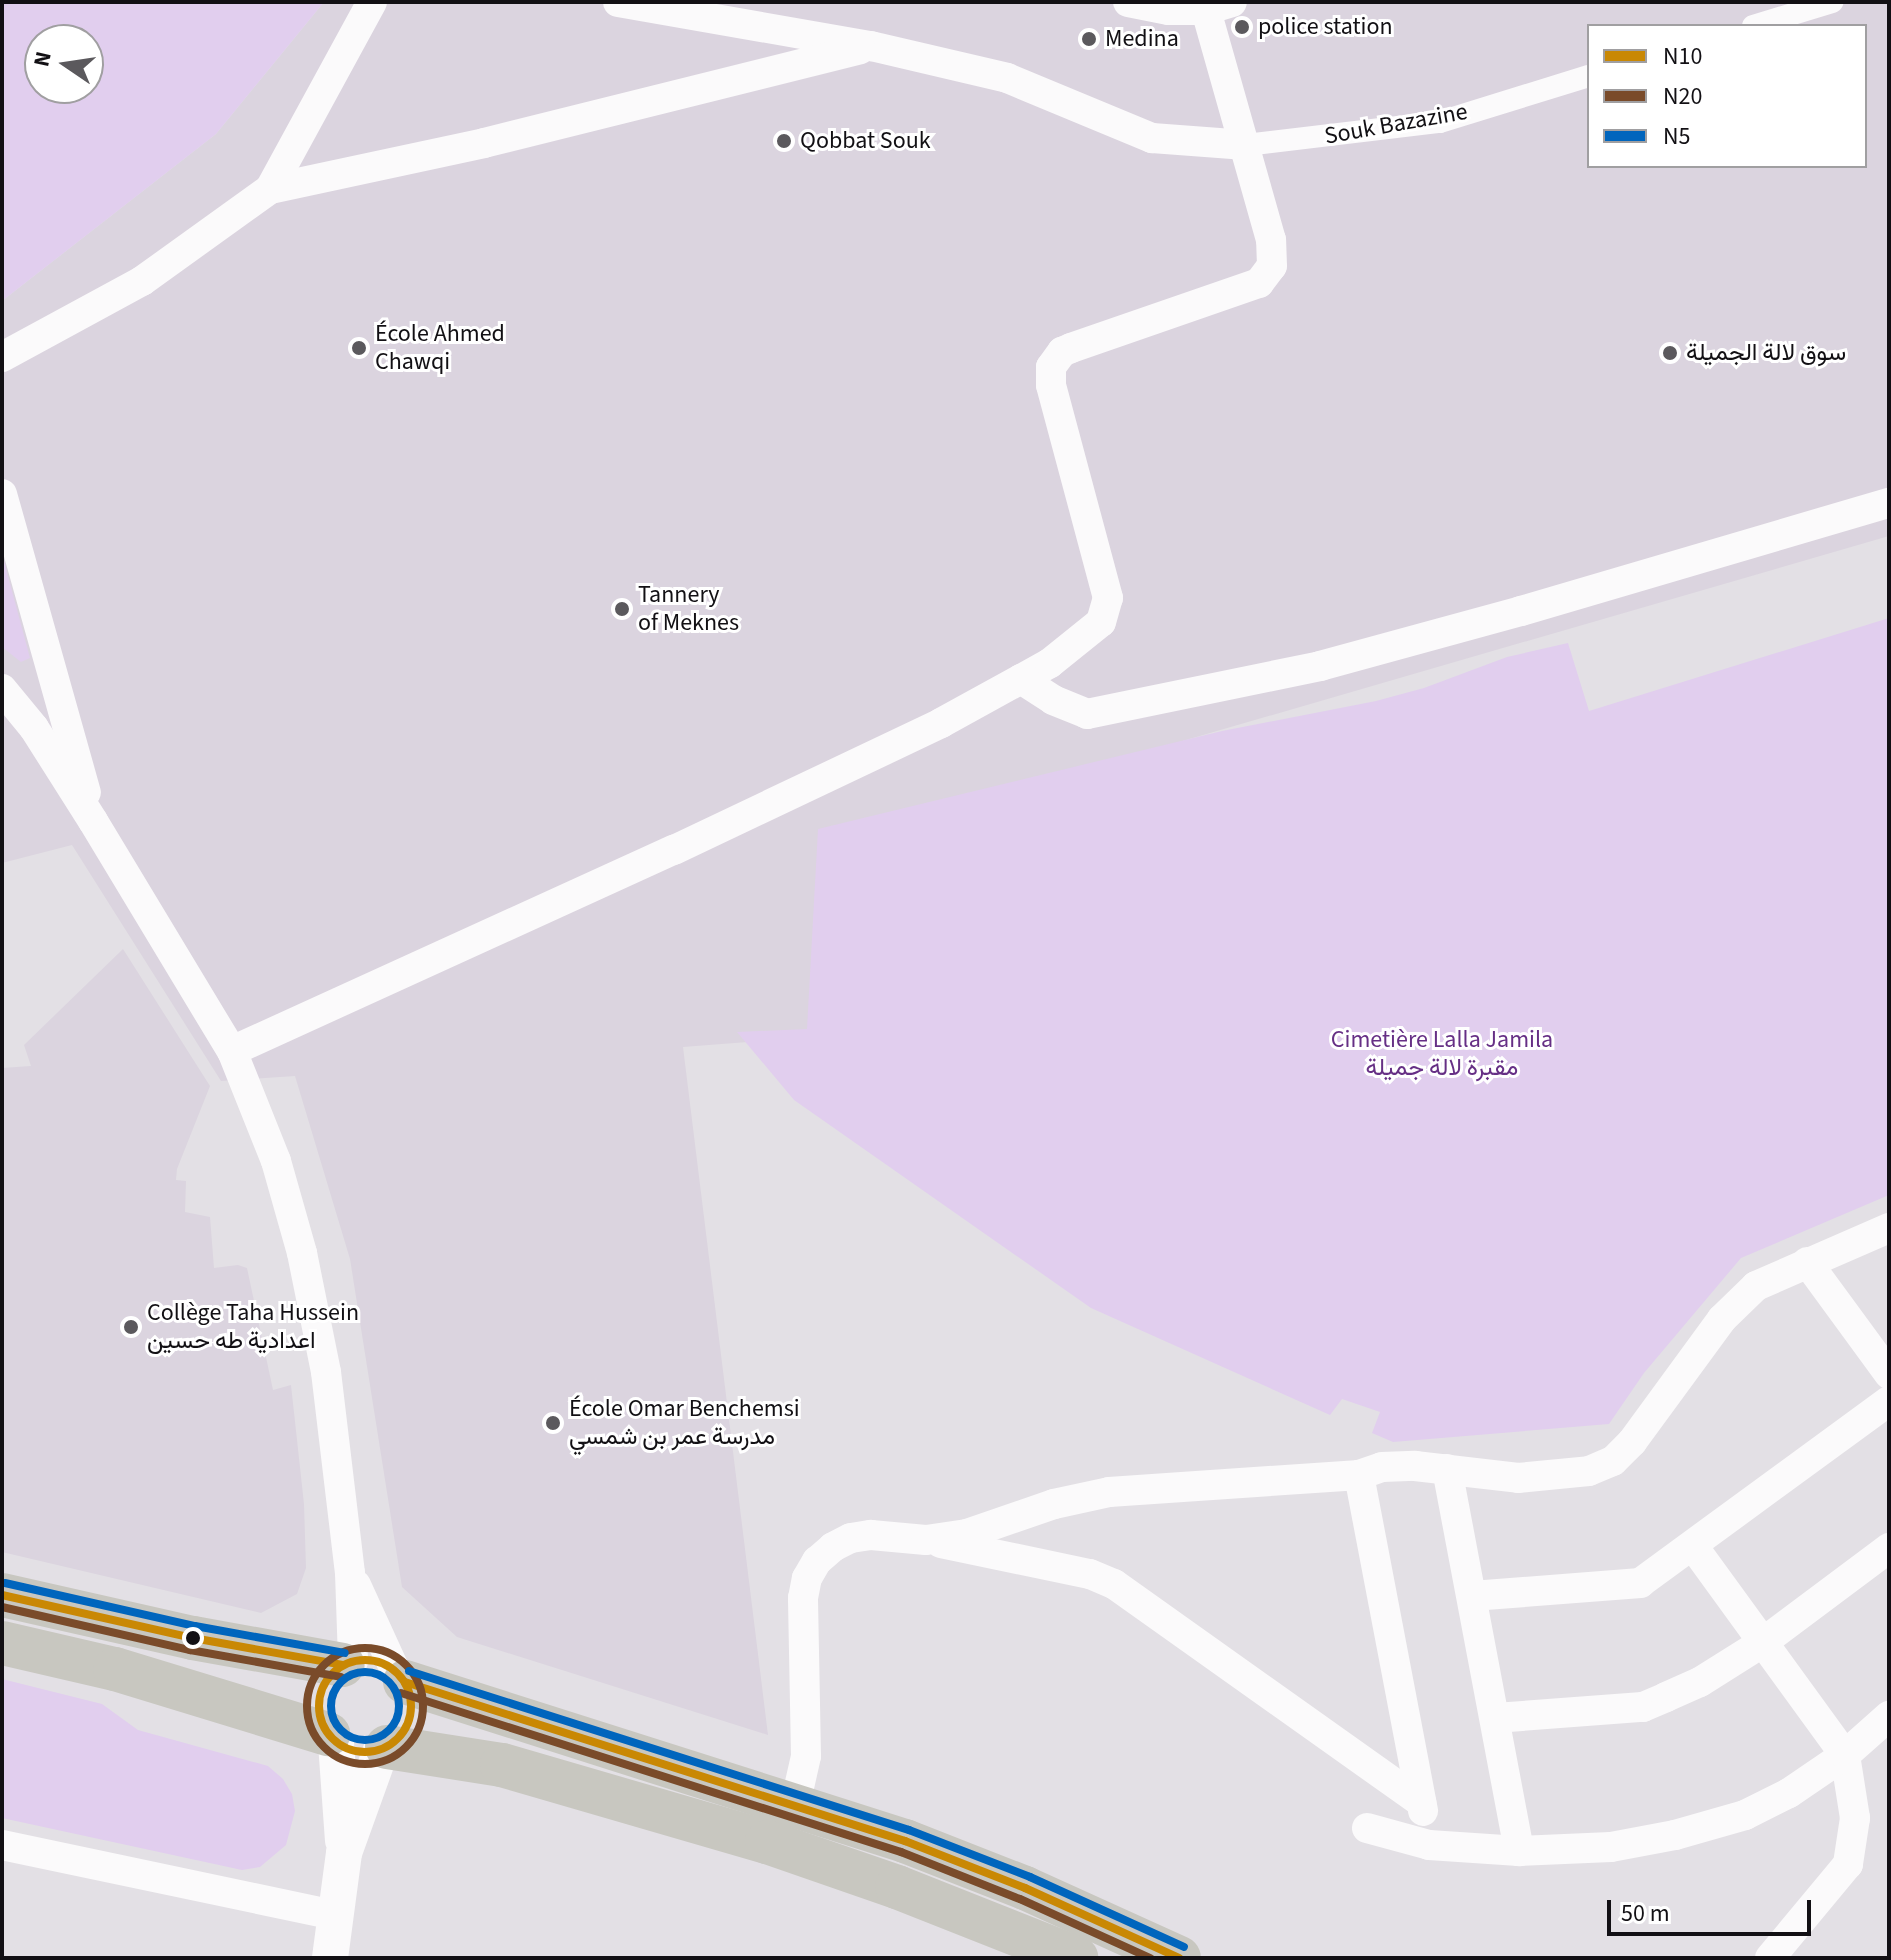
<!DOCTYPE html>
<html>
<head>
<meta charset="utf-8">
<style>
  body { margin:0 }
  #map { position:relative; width:1891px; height:1960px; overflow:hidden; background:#e3e0e5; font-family:"Source Sans 3",Vazirmatn,sans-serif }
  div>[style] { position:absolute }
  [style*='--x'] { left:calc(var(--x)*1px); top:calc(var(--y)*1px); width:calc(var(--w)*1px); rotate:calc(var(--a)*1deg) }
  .built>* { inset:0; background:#dbd4df }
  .green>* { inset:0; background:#e1ceee }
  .pedestrian>* { height:22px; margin:-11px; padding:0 11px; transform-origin:11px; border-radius:11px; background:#fbfafb }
  .minor>* { height:30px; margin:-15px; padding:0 15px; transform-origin:15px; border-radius:15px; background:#fbfafb }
  .tertiary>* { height:36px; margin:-18px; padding:0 18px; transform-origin:18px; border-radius:18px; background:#fbfafb }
  .primary>* { height:44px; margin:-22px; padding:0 22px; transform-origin:22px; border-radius:22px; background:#c8c7c0 }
  .bus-1>* { height:8px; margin:-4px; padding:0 4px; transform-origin:4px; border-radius:4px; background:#c98804 }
  .bus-1>.ring { margin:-4px; padding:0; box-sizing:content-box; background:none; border:8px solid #c98804; border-radius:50% }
  .bus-2>* { height:8px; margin:-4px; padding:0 4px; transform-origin:4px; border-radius:4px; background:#7a4b2a }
  .bus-2>.ring { margin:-4px; padding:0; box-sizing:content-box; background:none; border:8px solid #7a4b2a; border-radius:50% }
  .bus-3>* { height:8px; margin:-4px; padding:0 4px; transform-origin:4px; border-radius:4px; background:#0065bd }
  .bus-3>.ring { margin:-4px; padding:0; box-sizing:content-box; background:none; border:8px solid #0065bd; border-radius:50% }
  .dots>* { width:22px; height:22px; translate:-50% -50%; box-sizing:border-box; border:4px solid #fff; border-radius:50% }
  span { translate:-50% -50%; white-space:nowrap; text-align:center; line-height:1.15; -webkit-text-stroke:6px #fff; paint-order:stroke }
  .poi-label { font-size:24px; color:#121014 }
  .left { translate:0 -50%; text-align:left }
  .street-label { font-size:24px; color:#121014 }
  .park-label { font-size:24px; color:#662f85 }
  .frame { position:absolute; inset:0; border:4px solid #121014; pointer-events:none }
  .legend { position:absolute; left:1587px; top:24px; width:280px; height:144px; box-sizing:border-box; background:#fff; border:2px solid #a09fa1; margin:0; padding:10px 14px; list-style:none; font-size:24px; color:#121014 }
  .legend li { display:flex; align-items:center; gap:16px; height:40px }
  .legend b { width:40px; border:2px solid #a09fa1 }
  .north { position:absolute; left:24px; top:24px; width:80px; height:80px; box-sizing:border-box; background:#fff; border:2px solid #a09fa1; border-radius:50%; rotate:283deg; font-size:22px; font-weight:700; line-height:32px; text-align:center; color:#121014 }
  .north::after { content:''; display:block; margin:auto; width:28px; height:36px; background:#5b595d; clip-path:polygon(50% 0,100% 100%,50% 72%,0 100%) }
  .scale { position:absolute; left:1607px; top:1900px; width:204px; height:36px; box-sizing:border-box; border:4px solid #121014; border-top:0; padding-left:10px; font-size:24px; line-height:28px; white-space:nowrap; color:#121014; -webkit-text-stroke:6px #fff; paint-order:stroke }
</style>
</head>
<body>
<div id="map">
  <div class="built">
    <i style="clip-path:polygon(evenodd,324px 2px,1889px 2px,1889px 536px,838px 841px,823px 1036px,683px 1047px,768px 1735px,457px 1637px,402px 1587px,350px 1259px,295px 1076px,221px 1081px,72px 845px,2px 863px,2px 301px,216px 134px,324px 2px,1589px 26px,1865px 26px,1865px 166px,1589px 166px,1589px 26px)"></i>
    <i style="clip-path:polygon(123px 949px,210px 1086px,177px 1169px,176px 1180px,186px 1181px,185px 1212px,210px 1217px,214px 1268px,238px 1265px,247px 1268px,273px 1390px,291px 1385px,304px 1504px,306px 1568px,297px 1594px,261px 1613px,2px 1552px,2px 1068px,31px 1066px,24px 1045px)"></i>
  </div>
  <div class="green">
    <i style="clip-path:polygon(evenodd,2px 2px,324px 2px,216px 134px,2px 301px,2px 2px,40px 40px,88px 40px,88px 88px,40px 88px,40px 40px)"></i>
    <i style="clip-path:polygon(2px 554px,30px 658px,21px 662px,2px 647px)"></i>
    <i style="clip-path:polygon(1889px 618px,1889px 1195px,1741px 1258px,1644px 1373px,1609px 1424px,1393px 1442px,1372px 1433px,1380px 1412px,1342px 1399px,1330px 1415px,1091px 1308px,794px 1100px,737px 1032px,807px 1029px,818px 829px,1222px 731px,1376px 701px,1424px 688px,1507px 657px,1568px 643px,1589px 711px)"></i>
    <i style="clip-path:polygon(2px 1679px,102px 1704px,138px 1730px,268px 1766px,283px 1779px,292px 1794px,295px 1811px,286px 1845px,260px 1867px,242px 1870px,2px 1818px)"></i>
  </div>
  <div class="pedestrian">
    <i style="--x:1753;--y:26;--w:83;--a:-16.9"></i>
    <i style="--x:1246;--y:145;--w:195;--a:-6.8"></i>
    <i style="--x:1440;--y:122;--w:156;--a:-17.2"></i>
  </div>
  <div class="minor">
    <i style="--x:618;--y:2;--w:257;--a:9.9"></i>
    <i style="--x:871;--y:46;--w:140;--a:13.2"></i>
    <i style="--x:1007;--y:78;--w:157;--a:22.5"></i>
    <i style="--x:1152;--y:138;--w:94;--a:4.3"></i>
    <i style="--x:1128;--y:2;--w:41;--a:11.3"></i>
    <i style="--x:1168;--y:10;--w:38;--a:0"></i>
    <i style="--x:1206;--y:10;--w:27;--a:-17"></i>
    <i style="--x:270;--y:189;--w:219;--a:-12.1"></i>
    <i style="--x:484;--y:143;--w:388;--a:-14"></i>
    <i style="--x:2;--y:357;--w:159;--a:-28.5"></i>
    <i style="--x:142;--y:281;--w:158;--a:-35.7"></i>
    <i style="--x:270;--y:189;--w:213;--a:-61.4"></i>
    <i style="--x:2;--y:494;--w:310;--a:74.3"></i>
    <i style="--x:1021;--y:679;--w:38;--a:33"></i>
    <i style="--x:1053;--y:700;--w:37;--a:22"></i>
    <i style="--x:1087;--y:714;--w:238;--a:-11.6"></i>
    <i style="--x:1320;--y:666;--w:208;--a:-15.3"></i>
    <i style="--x:1521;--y:611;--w:384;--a:-16.4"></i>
    <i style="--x:2;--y:689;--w:50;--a:50.6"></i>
    <i style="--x:34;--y:728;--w:110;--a:57.6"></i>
    <i style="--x:93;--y:821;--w:269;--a:58.9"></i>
    <i style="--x:232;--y:1051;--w:118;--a:68.2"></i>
    <i style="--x:276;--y:1161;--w:96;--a:74.2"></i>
    <i style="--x:302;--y:1253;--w:121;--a:78.6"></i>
    <i style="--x:326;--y:1372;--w:202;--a:83.2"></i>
    <i style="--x:350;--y:1573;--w:88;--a:88"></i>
    <i style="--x:232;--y:1051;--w:486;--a:-24.5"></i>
    <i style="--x:674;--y:850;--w:296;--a:-25.4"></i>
    <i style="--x:941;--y:723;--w:124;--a:-28.8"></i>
    <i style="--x:1050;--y:663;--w:65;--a:-38.8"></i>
    <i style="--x:1101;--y:622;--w:25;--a:-74"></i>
    <i style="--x:1108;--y:598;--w:220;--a:-105"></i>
    <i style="--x:1051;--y:385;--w:18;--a:-90"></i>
    <i style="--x:1051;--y:367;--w:19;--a:-54"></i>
    <i style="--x:1062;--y:352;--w:10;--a:-24"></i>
    <i style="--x:1071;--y:348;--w:199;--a:-19.1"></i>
    <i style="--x:1259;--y:283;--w:21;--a:-53"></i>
    <i style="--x:1272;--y:266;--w:26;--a:-92"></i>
    <i style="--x:1271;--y:240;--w:239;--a:-105.8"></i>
    <i style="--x:1807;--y:1262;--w:139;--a:53.8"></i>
    <i style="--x:1447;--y:1469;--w:389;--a:79.3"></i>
    <i style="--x:1359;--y:1475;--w:342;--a:79.2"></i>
    <i style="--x:941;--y:1543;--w:152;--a:11.8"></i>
    <i style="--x:1090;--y:1574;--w:26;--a:23"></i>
    <i style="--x:1114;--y:1584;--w:377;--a:35.4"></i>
    <i style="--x:1693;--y:1546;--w:258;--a:54"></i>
    <i style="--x:1845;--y:1755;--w:64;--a:81"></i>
    <i style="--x:1855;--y:1818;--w:47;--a:98.7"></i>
    <i style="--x:1848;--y:1864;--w:122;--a:129.7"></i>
    <i style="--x:356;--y:1585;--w:94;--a:65.4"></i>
    <i style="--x:1472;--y:1596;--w:169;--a:-4.4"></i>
    <i style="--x:1640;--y:1583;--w:308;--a:-36.2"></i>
    <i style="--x:1495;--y:1718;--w:148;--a:-4.3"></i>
    <i style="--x:1643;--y:1707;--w:25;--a:-23"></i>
    <i style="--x:1666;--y:1697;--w:37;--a:-24"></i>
    <i style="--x:1700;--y:1682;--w:73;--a:-32.2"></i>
    <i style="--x:1762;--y:1643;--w:159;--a:-36.8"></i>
    <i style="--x:795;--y:1805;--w:50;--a:-77.3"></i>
    <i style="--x:806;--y:1756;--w:158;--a:-91.1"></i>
    <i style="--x:803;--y:1598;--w:20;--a:-79"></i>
    <i style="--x:807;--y:1578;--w:20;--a:-60"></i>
    <i style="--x:817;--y:1561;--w:21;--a:-41"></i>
    <i style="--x:833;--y:1547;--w:20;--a:-27"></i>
    <i style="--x:851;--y:1538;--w:20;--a:-9"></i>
    <i style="--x:871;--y:1535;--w:55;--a:5.2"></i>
    <i style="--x:926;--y:1540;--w:41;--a:-8.3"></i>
    <i style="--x:967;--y:1534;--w:92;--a:-19"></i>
    <i style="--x:1054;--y:1504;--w:56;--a:-12.3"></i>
    <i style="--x:1109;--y:1492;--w:251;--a:-3.9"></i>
    <i style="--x:1359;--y:1475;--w:24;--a:-19"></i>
    <i style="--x:1382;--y:1467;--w:33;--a:-2"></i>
    <i style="--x:1415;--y:1466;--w:104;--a:6.6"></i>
    <i style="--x:1518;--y:1478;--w:71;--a:-5.6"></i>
    <i style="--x:1589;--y:1471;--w:26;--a:-23"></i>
    <i style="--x:1613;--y:1461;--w:27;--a:-45"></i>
    <i style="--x:1632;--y:1442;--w:152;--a:-53.8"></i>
    <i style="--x:1722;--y:1319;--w:47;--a:-44.1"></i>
    <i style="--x:1756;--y:1286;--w:145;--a:-23.6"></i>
    <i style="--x:1367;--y:1828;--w:64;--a:15.3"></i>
    <i style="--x:1429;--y:1845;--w:90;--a:3.8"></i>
    <i style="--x:1519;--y:1851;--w:92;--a:-2.5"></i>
    <i style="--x:1611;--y:1847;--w:65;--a:-10.6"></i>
    <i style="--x:1675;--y:1835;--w:73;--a:-15.9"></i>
    <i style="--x:1745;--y:1815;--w:49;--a:-26.6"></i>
    <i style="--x:1789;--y:1793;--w:68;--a:-34.2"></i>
    <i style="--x:1845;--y:1755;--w:59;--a:-41.6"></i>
    <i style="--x:2;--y:1845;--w:340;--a:11.9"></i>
  </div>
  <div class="tertiary">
    <i style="--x:336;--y:1743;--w:98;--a:85.9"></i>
    <i style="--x:330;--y:1958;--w:106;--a:-82.4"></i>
    <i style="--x:344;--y:1853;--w:109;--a:-70.2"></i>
  </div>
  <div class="primary">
    <i style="--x:2;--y:1595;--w:196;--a:12.7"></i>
    <i style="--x:193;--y:1638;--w:152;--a:10.2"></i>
    <i style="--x:2;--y:1643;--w:116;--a:13"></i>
    <i style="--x:115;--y:1669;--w:223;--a:17"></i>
    <i style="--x:405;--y:1682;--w:525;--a:17.64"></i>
    <i style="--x:905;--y:1841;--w:129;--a:21.4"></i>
    <i style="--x:1025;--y:1888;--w:169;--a:24.4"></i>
    <i style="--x:387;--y:1747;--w:116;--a:8.9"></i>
    <i style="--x:502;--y:1765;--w:276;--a:16.2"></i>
    <i style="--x:767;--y:1842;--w:138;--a:19.1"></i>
    <i style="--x:897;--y:1887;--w:193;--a:21.6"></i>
  </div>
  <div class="bus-1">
    <i style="--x:2;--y:1595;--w:196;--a:12.7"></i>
    <i style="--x:193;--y:1638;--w:152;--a:10.2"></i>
    <i class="ring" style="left:319px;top:1660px;width:84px;height:84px"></i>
    <i style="--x:405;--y:1682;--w:525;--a:17.64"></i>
    <i style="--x:905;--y:1841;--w:129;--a:21.4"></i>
    <i style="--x:1025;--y:1888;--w:169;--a:24.4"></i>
  </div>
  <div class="bus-2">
    <i style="--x:2;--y:1607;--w:193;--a:12.9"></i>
    <i style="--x:190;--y:1650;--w:153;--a:10.1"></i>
    <i class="ring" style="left:307px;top:1648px;width:108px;height:108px"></i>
    <i style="--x:401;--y:1693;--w:525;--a:17.64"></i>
    <i style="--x:901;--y:1852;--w:128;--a:21.6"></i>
    <i style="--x:1020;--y:1899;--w:143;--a:24.4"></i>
  </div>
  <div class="bus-3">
    <i style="--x:5;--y:1583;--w:195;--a:12.8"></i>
    <i style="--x:195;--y:1626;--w:152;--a:10.2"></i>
    <i style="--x:409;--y:1671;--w:525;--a:17.64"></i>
    <i style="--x:909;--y:1830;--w:130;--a:21.2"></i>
    <i style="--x:1030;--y:1877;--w:169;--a:24.4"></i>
    <i class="ring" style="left:331px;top:1672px;width:60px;height:60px"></i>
  </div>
  <div class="dots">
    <i style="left:1242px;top:27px;background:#5b595d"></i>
    <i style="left:1089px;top:39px;background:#5b595d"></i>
    <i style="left:784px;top:141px;background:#5b595d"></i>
    <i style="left:359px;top:348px;background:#5b595d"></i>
    <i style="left:1670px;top:353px;background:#5b595d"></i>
    <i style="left:622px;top:609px;background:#5b595d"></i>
    <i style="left:131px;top:1327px;background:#5b595d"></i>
    <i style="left:553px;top:1423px;background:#5b595d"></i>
    <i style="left:193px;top:1638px;background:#121014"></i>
  </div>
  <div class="poi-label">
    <span class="left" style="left:1258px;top:27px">police station</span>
    <span class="left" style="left:1105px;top:39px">Medina</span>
    <span class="left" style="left:800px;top:141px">Qobbat Souk</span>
    <span class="left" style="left:375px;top:348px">École Ahmed<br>Chawqi</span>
    <span class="left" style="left:1686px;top:353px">سوق لالة الجميلة</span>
    <span class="left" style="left:638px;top:609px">Tannery<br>of Meknes</span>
    <span class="left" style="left:147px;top:1327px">Collège Taha Hussein<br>اعدادية طه حسين</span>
    <span class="left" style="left:569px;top:1423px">École Omar Benchemsi<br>مدرسة عمر بن شمسي</span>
  </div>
  <div class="street-label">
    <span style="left:1396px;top:124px;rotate:-10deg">Souk Bazazine</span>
  </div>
  <div class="park-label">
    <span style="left:1442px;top:1054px">Cimetière Lalla Jamila<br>مقبرة لالة جميلة</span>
  </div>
  <div class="frame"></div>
  <ul class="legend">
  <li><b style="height:10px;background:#c98804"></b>N10</li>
  <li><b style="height:10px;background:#7a4b2a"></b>N20</li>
  <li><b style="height:10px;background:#0065bd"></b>N5</li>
  </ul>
  <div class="north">N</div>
  <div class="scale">50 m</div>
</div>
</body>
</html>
